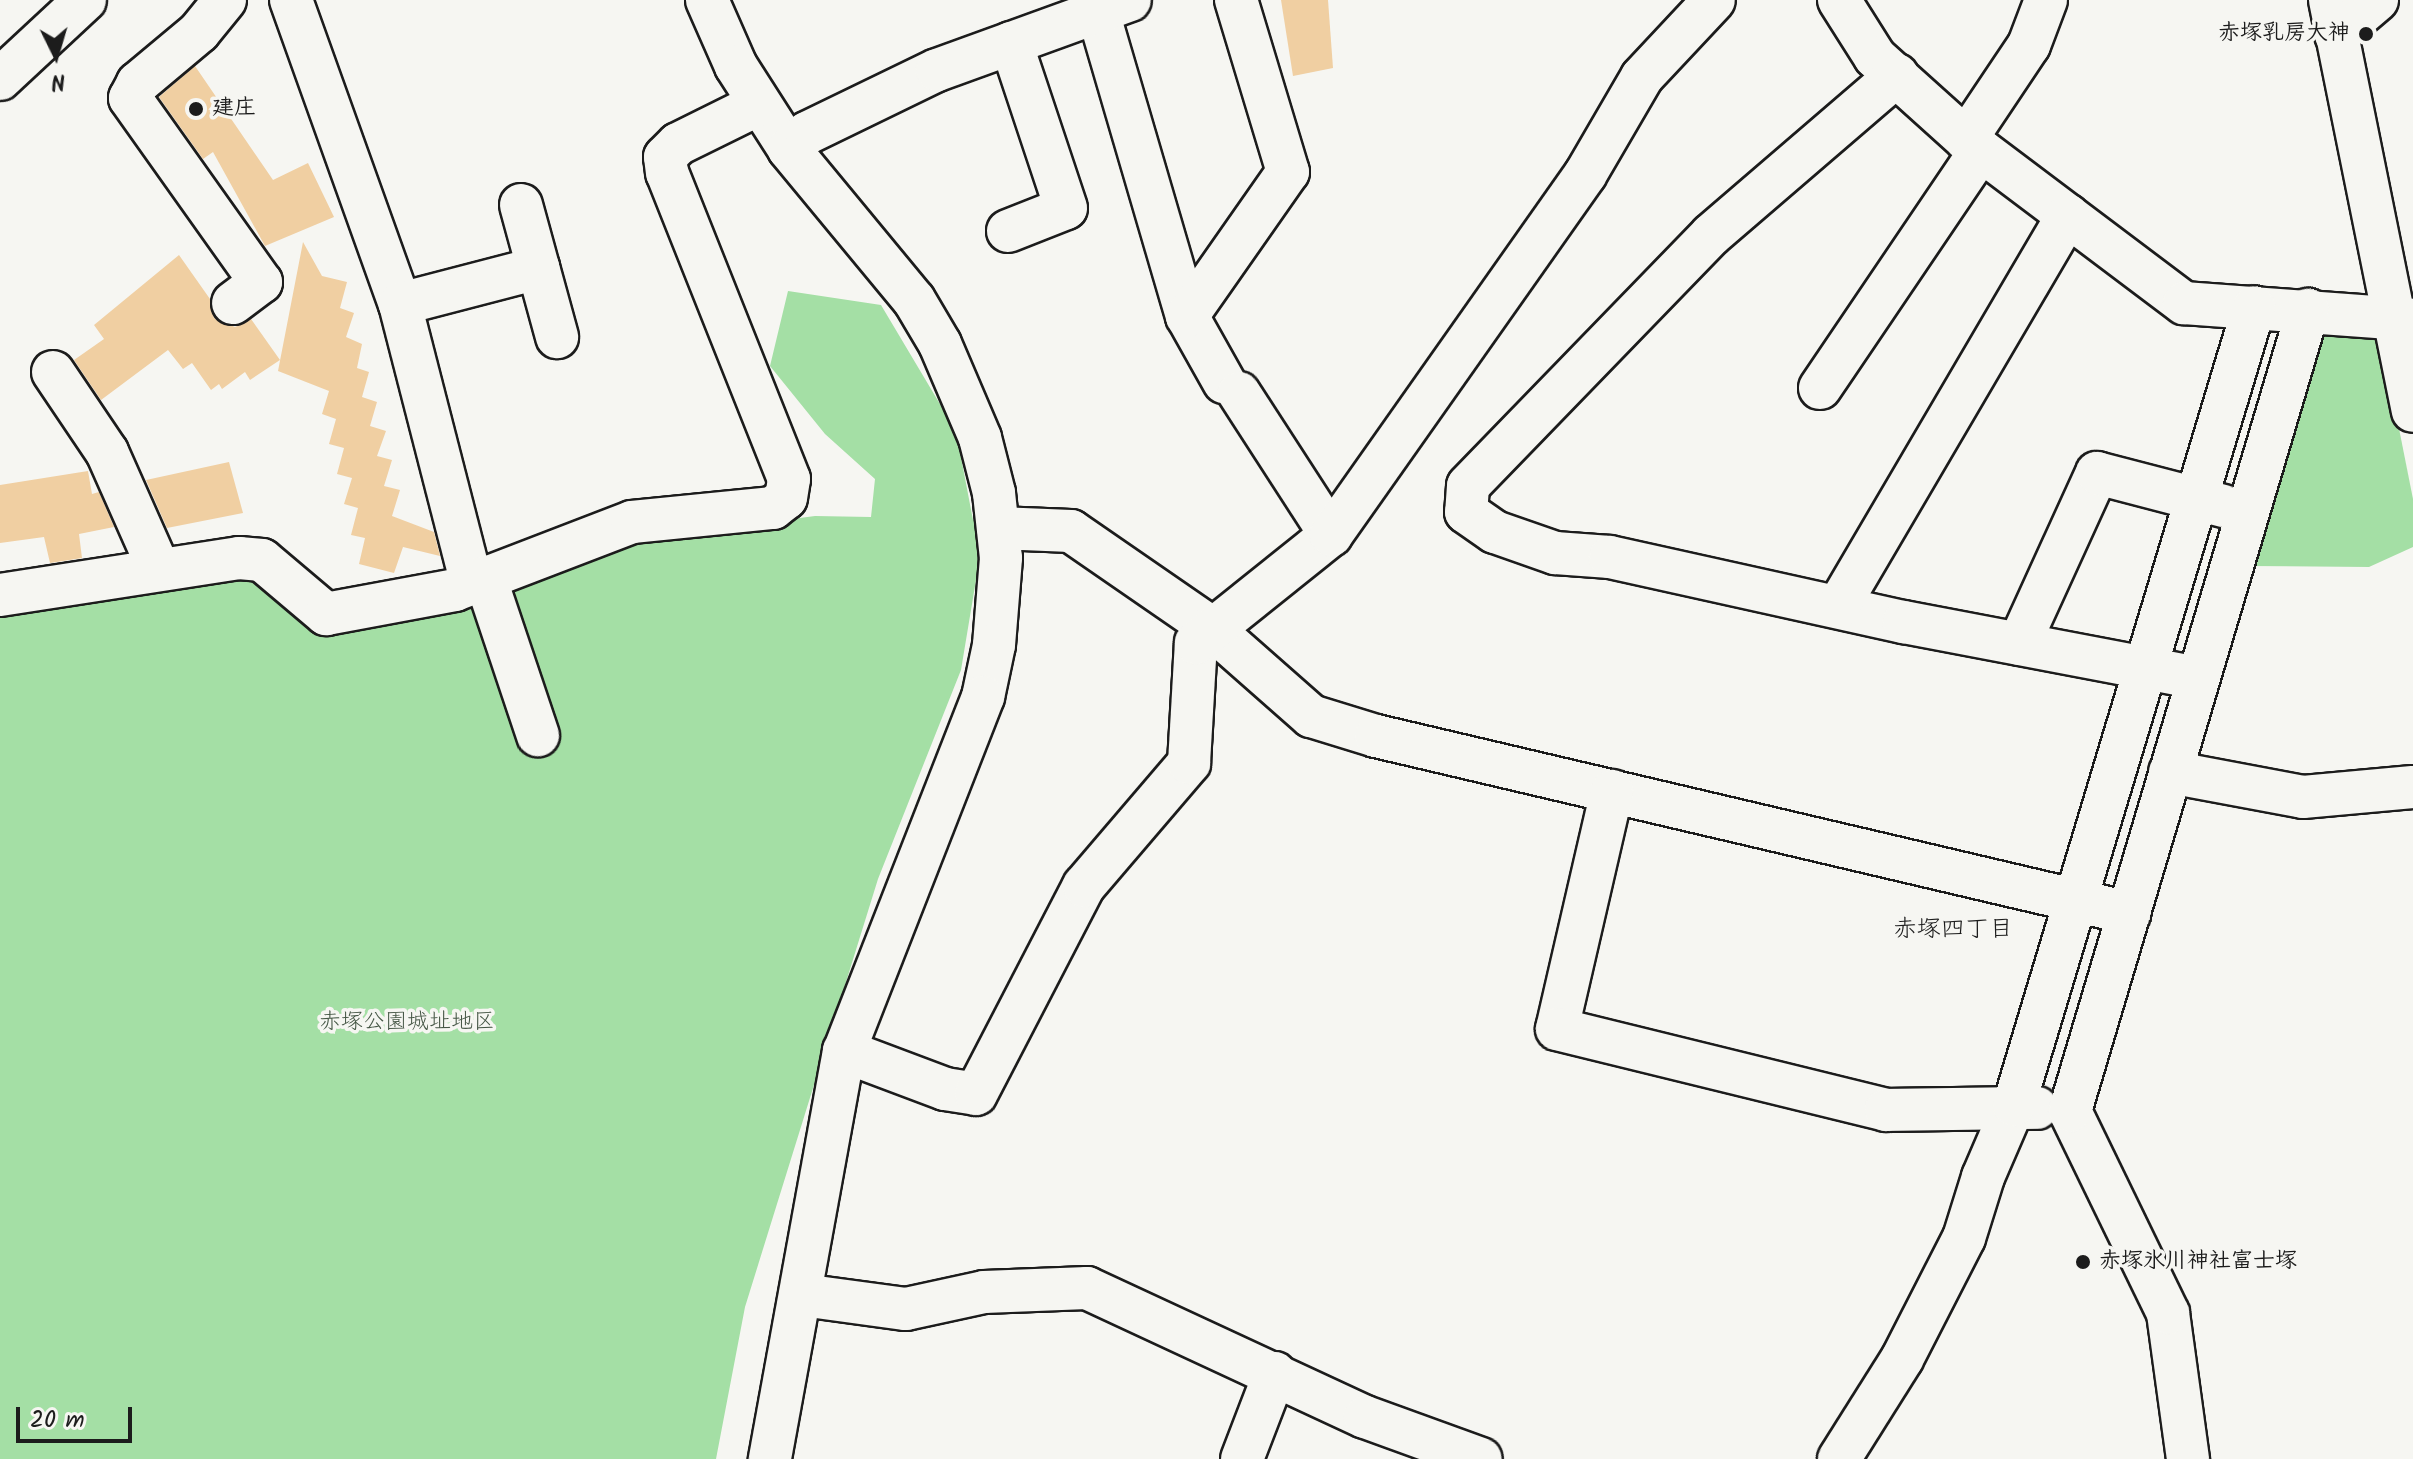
<!DOCTYPE html>
<html>
<head>
<meta charset="utf-8">
<style>
  body { margin:0 }
  #map { position:relative; width:2413px; height:1459px; overflow:hidden; background:#f6f6f2; font-family:Kalam,"Klee One",sans-serif }
  div>[style] { position:absolute }
  [style*='--x'] { left:calc(var(--x)*1px); top:calc(var(--y)*1px); width:calc(var(--w)*1px); rotate:calc(var(--a)*1deg) }
  .green>* { inset:0; background:#a4dfa5 }
  .building>* { inset:0; background:#f0cfa2 }
  .roads { filter:drop-shadow(2px 0 #1c1c1c) drop-shadow(-2px 0 #1c1c1c) drop-shadow(0 2px #1c1c1c) drop-shadow(0 -2px #1c1c1c) }
  .minor>* { height:42px; margin:-21px; padding:0 21px; transform-origin:21px; border-radius:21px; background:#f6f6f2 }
  .dots>* { width:22px; height:22px; translate:-50% -50%; box-sizing:border-box; border:4px solid #f6f6f2; border-radius:50% }
  span { translate:-50% -50%; white-space:nowrap; text-align:center; line-height:1.15; -webkit-text-stroke:7px #f6f6f2; paint-order:stroke }
  .poi-label { font-size:22px; color:#1c1c1c; font-weight:700 }
  .right { translate:-100% -50%; text-align:right }
  .left { translate:0 -50%; text-align:left }
  .park-label { font-size:22px; color:#455645 }
  .neighbourhood-label { font-size:24px; color:#1c1c1c }
  .north { position:absolute; left:16px; top:16px; width:80px; height:80px; -webkit-text-stroke:6px #f6f6f2; paint-order:stroke; rotate:175deg; font-size:22px; font-weight:700; line-height:32px; text-align:center; color:#1c1c1c }
  .north::after { content:''; display:block; margin:auto; width:28px; height:36px; background:#1c1c1c; clip-path:polygon(50% 0,100% 100%,50% 72%,0 100%) }
  .scale { position:absolute; left:16px; top:1407px; width:116px; height:36px; box-sizing:border-box; border:4px solid #1c1c1c; border-top:0; padding-left:10px; font-size:24px; line-height:28px; white-space:nowrap; color:#1c1c1c; -webkit-text-stroke:6px #f6f6f2; paint-order:stroke }
</style>
</head>
<body>
<div id="map">
  <div class="green">
    <i style="clip-path:polygon(788px 291px,881px 305px,956px 431px,973px 520px,986px 520px,961px 670px,878px 879px,745px 1307px,716px 1459px,0 1459px,0 613px,255px 572px,285px 603px,633px 540px,815px 516px,871px 517px,875px 479px,825px 434px,770px 366px)"></i>
    <i style="clip-path:polygon(2329px 327px,2380px 333px,2413px 499px,2413px 547px,2369px 567px,2247px 566px,2312px 341px)"></i>
  </div>
  <div class="building">
    <i style="clip-path:polygon(1281px 0,1328px 0,1333px 68px,1293px 76px)"></i>
    <i style="clip-path:polygon(195px 66px,273px 180px,308px 163px,334px 217px,265px 246px,213px 152px,203px 159px,159px 97px)"></i>
    <i style="clip-path:polygon(303px 242px,322px 276px,347px 282px,340px 308px,354px 313px,346px 337px,362px 344px,357px 368px,369px 372px,362px 397px,377px 402px,370px 426px,386px 431px,377px 456px,392px 460px,384px 486px,400px 490px,392px 516px,434px 532px,440px 556px,403px 547px,394px 573px,359px 564px,365px 538px,351px 535px,358px 508px,344px 504px,352px 478px,337px 474px,344px 448px,329px 444px,336px 419px,322px 414px,329px 391px,278px 371px)"></i>
    <i style="clip-path:polygon(179px 255px,210px 299px,214px 318px,235px 327px,251px 319px,280px 360px,250px 380px,245px 372px,222px 389px,219px 384px,211px 390px,192px 363px,183px 369px,168px 350px,101px 400px,74px 360px,104px 339px,94px 325px)"></i>
    <i style="clip-path:polygon(229px 462px,243px 513px,167px 528px,146px 480px)"></i>
    <i style="clip-path:polygon(88px 471px,92px 494px,99px 492px,114px 527px,79px 534px,82px 558px,50px 563px,44px 537px,0 543px,0 485px)"></i>
  </div>
  <div class="roads">
    <div class="minor">
      <i style="--x:225;--y:0;--w:41;--a:129.1"></i>
      <i style="--x:199;--y:32;--w:80;--a:140.1"></i>
      <i style="--x:138;--y:83;--w:17;--a:118"></i>
      <i style="--x:130;--y:98;--w:226;--a:54.6"></i>
      <i style="--x:261;--y:282;--w:35;--a:143"></i>
      <i style="--x:291;--y:0;--w:323;--a:70.3"></i>
      <i style="--x:400;--y:304;--w:286;--a:75.6"></i>
      <i style="--x:707;--y:0;--w:72;--a:66.3"></i>
      <i style="--x:736;--y:66;--w:98;--a:57.4"></i>
      <i style="--x:789;--y:149;--w:196;--a:50.4"></i>
      <i style="--x:914;--y:300;--w:51;--a:59.4"></i>
      <i style="--x:940;--y:344;--w:102;--a:66.9"></i>
      <i style="--x:980;--y:438;--w:57;--a:75.7"></i>
      <i style="--x:994;--y:493;--w:65;--a:83.9"></i>
      <i style="--x:1001;--y:558;--w:87;--a:94.6"></i>
      <i style="--x:994;--y:645;--w:53;--a:101.9"></i>
      <i style="--x:983;--y:697;--w:380;--a:111.4"></i>
      <i style="--x:844;--y:1051;--w:415;--a:100.3"></i>
      <i style="--x:1839;--y:0;--w:67;--a:57.7"></i>
      <i style="--x:1875;--y:57;--w:122;--a:42"></i>
      <i style="--x:1966;--y:139;--w:273;--a:37"></i>
      <i style="--x:2184;--y:303;--w:230;--a:4.2"></i>
      <i style="--x:2330;--y:0;--w:419;--a:78.6"></i>
      <i style="--x:1098;--y:12;--w:317;--a:73.7"></i>
      <i style="--x:1187;--y:316;--w:76;--a:60.7"></i>
      <i style="--x:2336;--y:35;--w:54;--a:-40.5"></i>
      <i style="--x:1897;--y:75;--w:245;--a:139.3"></i>
      <i style="--x:1711;--y:235;--w:349;--a:134.1"></i>
      <i style="--x:1468;--y:486;--w:26;--a:94"></i>
      <i style="--x:1466;--y:512;--w:35;--a:35"></i>
      <i style="--x:1495;--y:532;--w:64;--a:19.3"></i>
      <i style="--x:1555;--y:553;--w:55;--a:4.2"></i>
      <i style="--x:1610;--y:557;--w:301;--a:12.5"></i>
      <i style="--x:1904;--y:622;--w:299;--a:10.8"></i>
      <i style="--x:0;--y:79;--w:116;--a:-42.9"></i>
      <i style="--x:1966;--y:139;--w:113;--a:-56.2"></i>
      <i style="--x:2029;--y:45;--w:48;--a:-69.3"></i>
      <i style="--x:789;--y:149;--w:24;--a:-42"></i>
      <i style="--x:807;--y:133;--w:144;--a:-25.9"></i>
      <i style="--x:937;--y:70;--w:205;--a:-19.9"></i>
      <i style="--x:521;--y:205;--w:137;--a:74.7"></i>
      <i style="--x:1008;--y:231;--w:62;--a:-21.6"></i>
      <i style="--x:1066;--y:208;--w:174;--a:-108.4"></i>
      <i style="--x:400;--y:304;--w:143;--a:-14.6"></i>
      <i style="--x:1187;--y:316;--w:176;--a:-55"></i>
      <i style="--x:1288;--y:172;--w:180;--a:-106.8"></i>
      <i style="--x:53;--y:372;--w:97;--a:56"></i>
      <i style="--x:107;--y:452;--w:126;--a:66.1"></i>
      <i style="--x:1820;--y:388;--w:287;--a:-55.9"></i>
      <i style="--x:1239;--y:393;--w:169;--a:57.1"></i>
      <i style="--x:998;--y:528;--w:73;--a:2.4"></i>
      <i style="--x:1071;--y:531;--w:169;--a:34.6"></i>
      <i style="--x:1210;--y:627;--w:135;--a:41.4"></i>
      <i style="--x:1311;--y:716;--w:68;--a:17.1"></i>
      <i style="--x:1376;--y:736;--w:774;--a:13.23"></i>
      <i style="--x:485;--y:577;--w:167;--a:71.5"></i>
      <i style="--x:0;--y:595;--w:242;--a:-8.8"></i>
      <i style="--x:239;--y:558;--w:23;--a:5"></i>
      <i style="--x:262;--y:560;--w:84;--a:40.2"></i>
      <i style="--x:326;--y:614;--w:131;--a:-10.5"></i>
      <i style="--x:455;--y:590;--w:190;--a:-21"></i>
      <i style="--x:632;--y:522;--w:142;--a:-5.7"></i>
      <i style="--x:773;--y:508;--w:16;--a:-38"></i>
      <i style="--x:786;--y:498;--w:19;--a:-81"></i>
      <i style="--x:789;--y:479;--w:329;--a:-111.7"></i>
      <i style="--x:667;--y:173;--w:16;--a:-97"></i>
      <i style="--x:665;--y:157;--w:18;--a:-45"></i>
      <i style="--x:678;--y:144;--w:90;--a:-26.3"></i>
      <i style="--x:1838;--y:607;--w:454;--a:-59.6"></i>
      <i style="--x:2019;--y:644;--w:188;--a:-65.5"></i>
      <i style="--x:2097;--y:473;--w:131;--a:14.6"></i>
      <i style="--x:2170;--y:772;--w:135;--a:10.6"></i>
      <i style="--x:2303;--y:797;--w:110;--a:-5.2"></i>
      <i style="--x:1612;--y:791;--w:244;--a:103"></i>
      <i style="--x:1557;--y:1029;--w:339;--a:13.8"></i>
      <i style="--x:1886;--y:1110;--w:151;--a:-0.8"></i>
      <i style="--x:844;--y:1051;--w:108;--a:20.6"></i>
      <i style="--x:945;--y:1089;--w:31;--a:9"></i>
      <i style="--x:976;--y:1094;--w:234;--a:-62.6"></i>
      <i style="--x:1084;--y:886;--w:162;--a:-49.5"></i>
      <i style="--x:1189;--y:763;--w:120;--a:-86.7"></i>
      <i style="--x:1196;--y:643;--w:173;--a:-38.7"></i>
      <i style="--x:1331;--y:535;--w:441;--a:-54.8"></i>
      <i style="--x:1585;--y:175;--w:113;--a:-59.8"></i>
      <i style="--x:1642;--y:77;--w:105;--a:-46.9"></i>
      <i style="--x:802;--y:1295;--w:105;--a:7.7"></i>
      <i style="--x:906;--y:1309;--w:80;--a:-12.3"></i>
      <i style="--x:984;--y:1292;--w:103;--a:-2.2"></i>
      <i style="--x:1087;--y:1288;--w:306;--a:24.9"></i>
      <i style="--x:1365;--y:1417;--w:123;--a:19.9"></i>
      <i style="--x:1242;--y:1459;--w:92;--a:-69"></i>
      <i style="--x:1839;--y:1459;--w:118;--a:-57.8"></i>
      <i style="--x:1902;--y:1359;--w:136;--a:-62.9"></i>
      <i style="--x:1964;--y:1238;--w:64;--a:-72.7"></i>
      <i style="--x:1983;--y:1177;--w:78;--a:-66.7"></i>
      <i style="--x:2014;--y:1105;--w:833;--a:-73.26"></i>
      <i style="--x:2188;--y:1459;--w:147;--a:-97.8"></i>
      <i style="--x:2168;--y:1313;--w:225;--a:-115.9"></i>
      <i style="--x:2070;--y:1111;--w:836;--a:-73.45"></i>
    </div>
  </div>
  <div class="dots">
    <i style="left:2366px;top:34px;background:#1c1c1c"></i>
    <i style="left:196px;top:109px;background:#1c1c1c"></i>
    <i style="left:2083px;top:1262px;background:#1c1c1c"></i>
  </div>
  <div class="poi-label">
    <span class="right" style="left:2350px;top:34px">赤塚乳房大神</span>
    <span class="left" style="left:212px;top:109px">建庄</span>
    <span class="left" style="left:2099px;top:1262px">赤塚氷川神社富士塚</span>
  </div>
  <div class="park-label">
    <span style="left:407px;top:1023px">赤塚公園城址地区</span>
  </div>
  <div class="neighbourhood-label">
    <span style="left:1953px;top:930px">赤塚四丁目</span>
  </div>
  <div class="north">N</div>
  <div class="scale">20 m</div>
</div>
</body>
</html>
